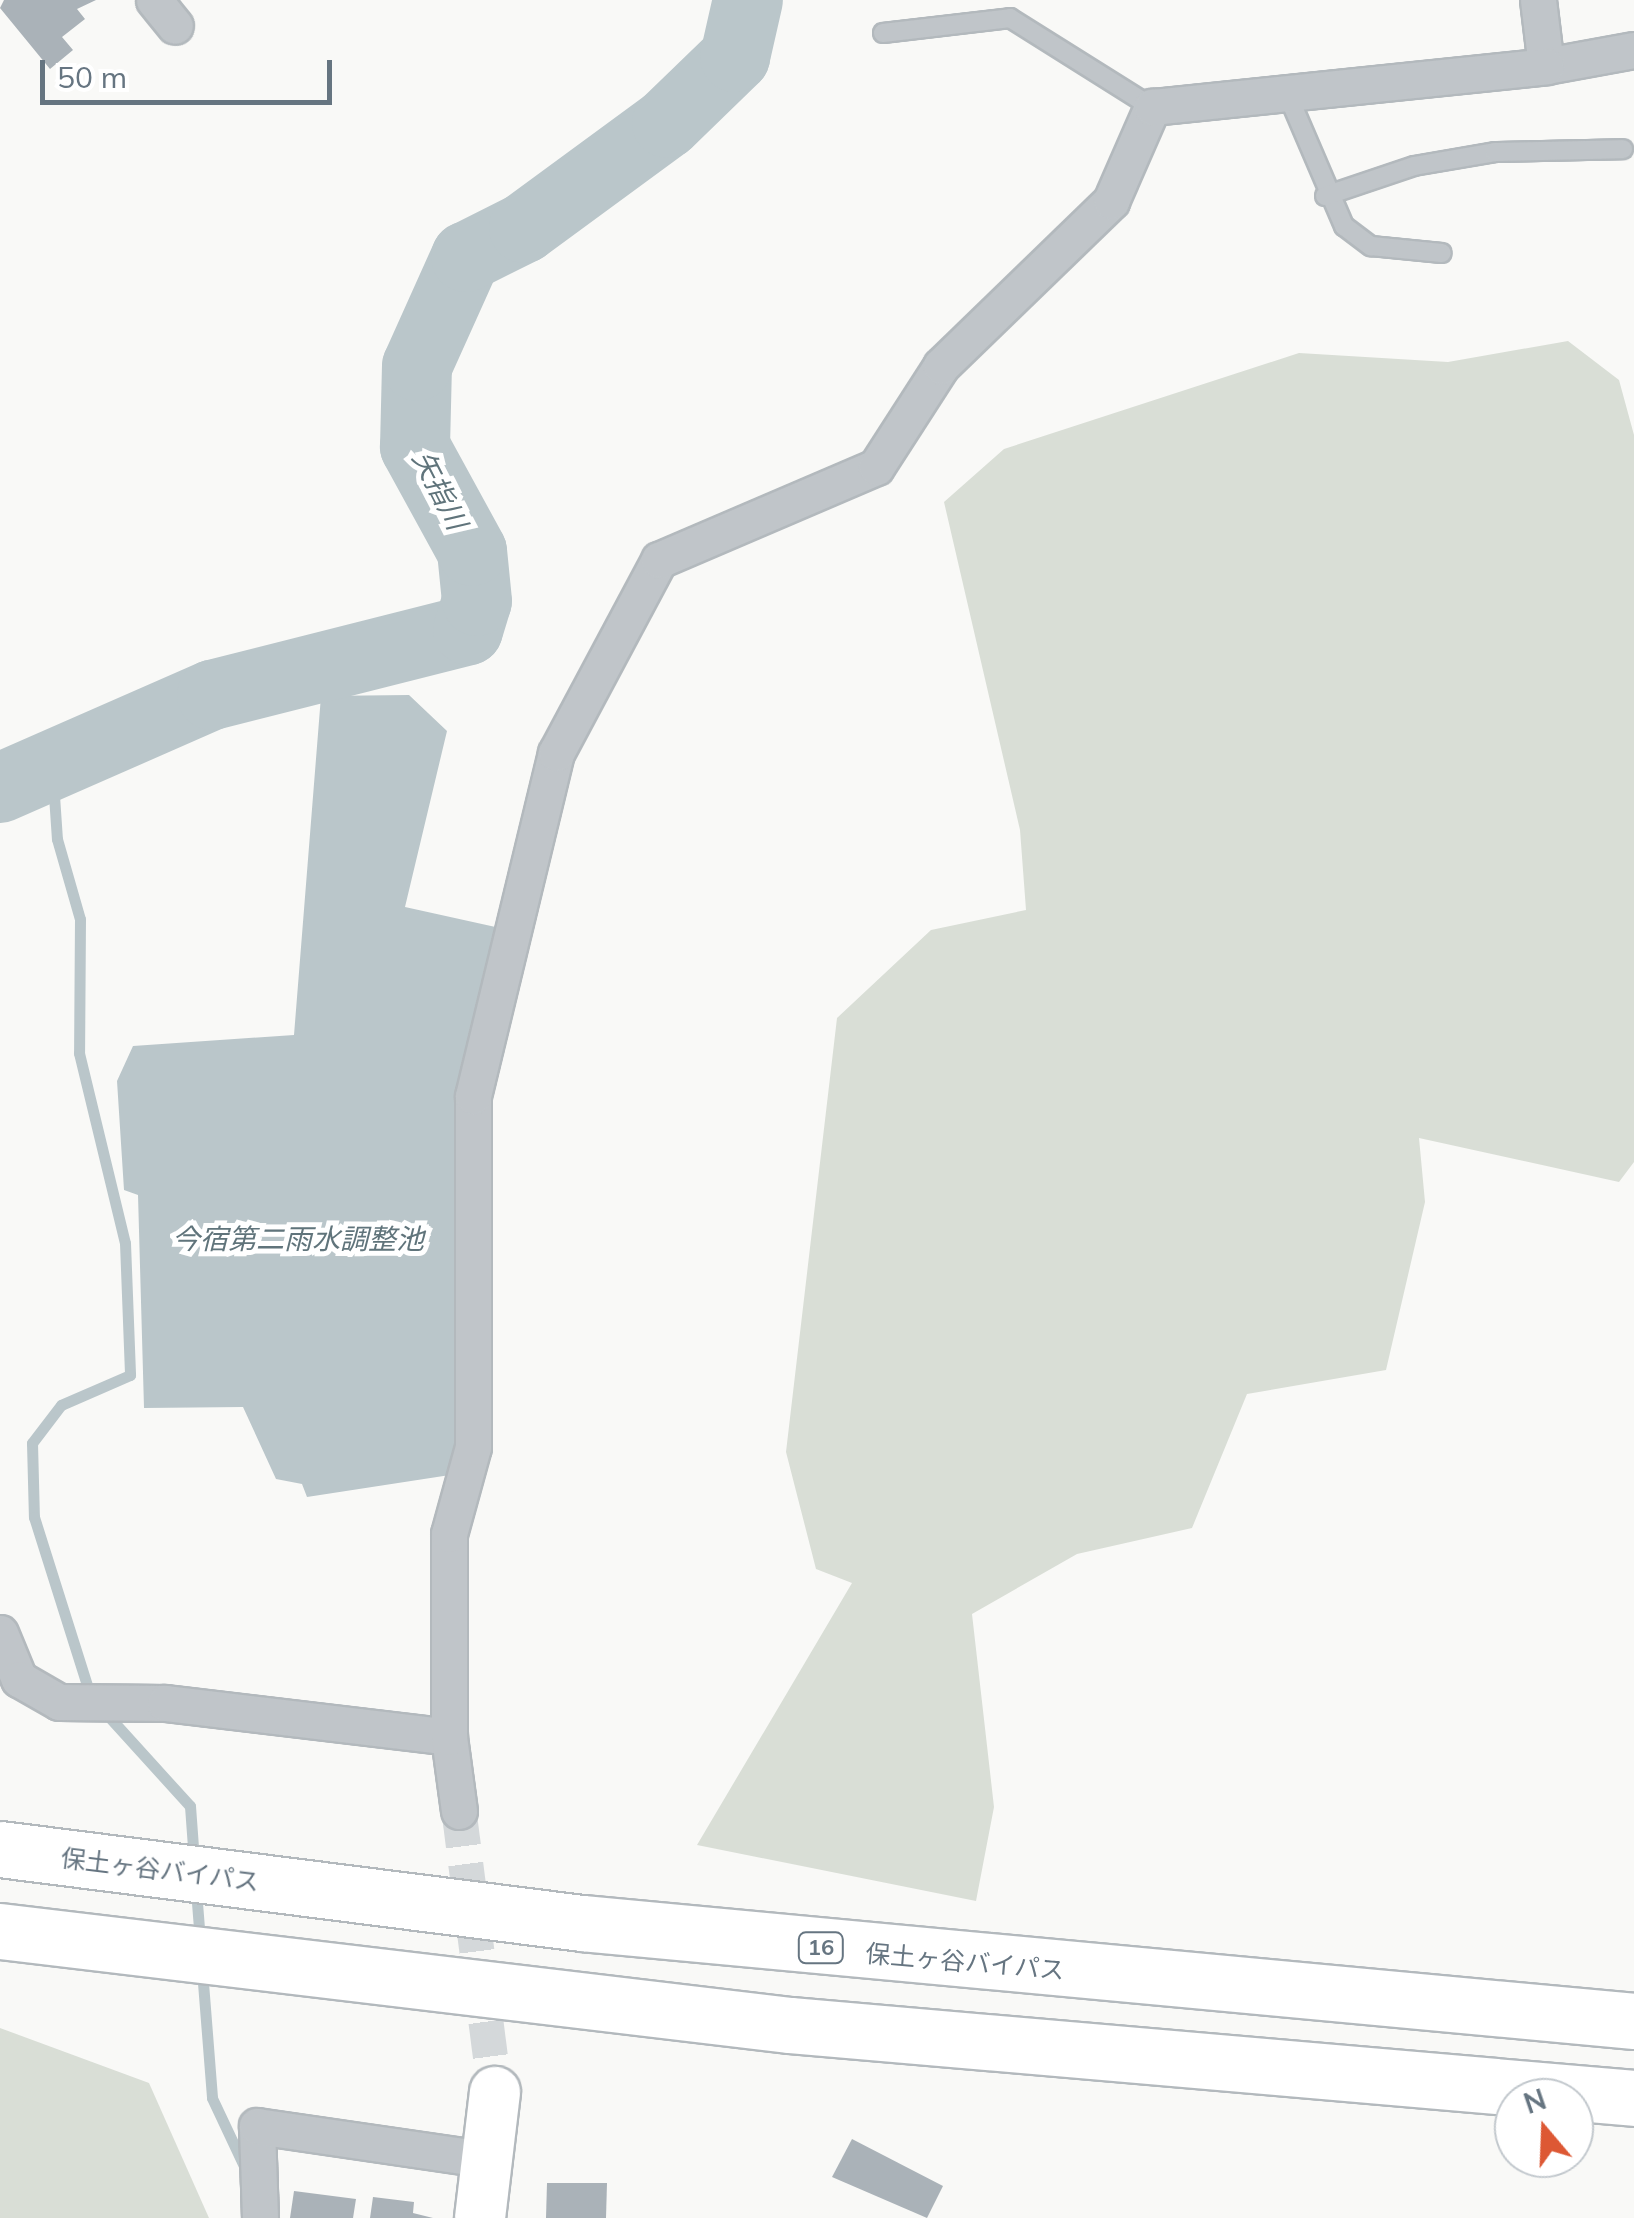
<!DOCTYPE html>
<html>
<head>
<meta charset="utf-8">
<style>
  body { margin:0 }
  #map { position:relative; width:1634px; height:2218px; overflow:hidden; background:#f9f9f7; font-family:Mulish,"Noto Sans JP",sans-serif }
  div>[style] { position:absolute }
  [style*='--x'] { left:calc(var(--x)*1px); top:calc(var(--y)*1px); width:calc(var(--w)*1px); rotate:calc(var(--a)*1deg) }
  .green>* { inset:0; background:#d9ded6 }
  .water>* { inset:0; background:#bac6ca }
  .stream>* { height:11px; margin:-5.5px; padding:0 5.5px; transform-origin:5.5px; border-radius:5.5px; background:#bac6ca }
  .river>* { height:70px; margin:-35px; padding:0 35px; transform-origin:35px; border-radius:35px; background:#bac6ca }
  .building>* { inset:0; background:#aab2b8 }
  .street-tunnel>* { height:35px; margin-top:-17.5px; transform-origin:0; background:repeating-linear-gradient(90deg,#d4d8da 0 35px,transparent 0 53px) }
  .roads { filter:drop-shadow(2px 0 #b3b9bd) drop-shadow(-2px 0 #b3b9bd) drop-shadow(0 2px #b3b9bd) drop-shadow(0 -2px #b3b9bd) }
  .lane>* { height:18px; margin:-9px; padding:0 9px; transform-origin:9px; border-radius:9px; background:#c0c5c9 }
  .street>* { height:35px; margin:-17.5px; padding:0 17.5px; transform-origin:17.5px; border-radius:17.5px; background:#c0c5c9 }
  .secondary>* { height:50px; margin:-25px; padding:0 25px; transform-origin:25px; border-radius:25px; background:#fff }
  .highway>* { height:55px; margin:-27.5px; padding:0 27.5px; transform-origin:27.5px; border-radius:27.5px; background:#fff }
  span { translate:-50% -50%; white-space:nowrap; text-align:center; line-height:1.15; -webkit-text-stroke:10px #fff; paint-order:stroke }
  .shield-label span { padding:2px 8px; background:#fff; border:2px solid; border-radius:8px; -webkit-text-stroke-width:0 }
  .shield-label { font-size:22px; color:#667581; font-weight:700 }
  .street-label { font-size:25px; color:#667581 }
  .water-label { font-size:28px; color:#60747b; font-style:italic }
  .north { position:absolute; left:1494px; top:2078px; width:100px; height:100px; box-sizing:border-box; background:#fff; border:2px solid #c2c8cd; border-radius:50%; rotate:341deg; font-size:28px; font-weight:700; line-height:40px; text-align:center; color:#667581 }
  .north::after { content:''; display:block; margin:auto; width:35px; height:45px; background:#dd5834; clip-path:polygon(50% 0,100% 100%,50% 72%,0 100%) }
  .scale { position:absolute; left:40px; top:60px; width:292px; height:45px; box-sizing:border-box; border:5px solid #667581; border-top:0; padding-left:12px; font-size:30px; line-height:35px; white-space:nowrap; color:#667581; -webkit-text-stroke:8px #fff; paint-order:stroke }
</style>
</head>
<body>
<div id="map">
  <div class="green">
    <i style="clip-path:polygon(1568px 341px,1619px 380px,1634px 435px,1634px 1162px,1619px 1182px,1419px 1138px,1425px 1202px,1386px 1370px,1247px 1394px,1192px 1528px,1077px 1554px,972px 1614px,994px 1807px,976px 1901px,697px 1845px,852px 1583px,816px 1569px,786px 1452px,837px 1018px,931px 930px,1026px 910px,1020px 830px,944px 502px,1004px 449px,1299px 353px,1448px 362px)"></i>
    <i style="clip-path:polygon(0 2028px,149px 2083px,209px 2218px,0 2218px)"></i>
  </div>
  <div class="water">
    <i style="clip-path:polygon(409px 695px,447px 731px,405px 907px,500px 928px,459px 1102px,461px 1441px,450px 1475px,307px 1497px,302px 1484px,276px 1479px,243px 1407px,144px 1408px,138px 1195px,124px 1190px,117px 1081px,133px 1046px,294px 1035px,321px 696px)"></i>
  </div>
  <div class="stream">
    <i style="--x:52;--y:766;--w:73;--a:86.1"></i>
    <i style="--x:57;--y:839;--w:83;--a:74"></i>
    <i style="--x:80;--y:919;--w:134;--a:90.4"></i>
    <i style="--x:79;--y:1053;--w:195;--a:76.4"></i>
    <i style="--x:125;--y:1243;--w:132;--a:87.8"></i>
    <i style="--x:130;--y:1375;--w:75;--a:156.5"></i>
    <i style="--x:61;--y:1405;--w:48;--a:127.3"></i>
    <i style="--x:32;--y:1443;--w:74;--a:88.5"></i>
    <i style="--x:34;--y:1517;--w:187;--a:72.5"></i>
    <i style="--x:102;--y:1709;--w:131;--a:47.8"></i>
    <i style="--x:190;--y:1806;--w:55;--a:85.8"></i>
    <i style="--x:196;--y:1890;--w:51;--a:85.5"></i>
    <i style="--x:202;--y:1970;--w:128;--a:85.5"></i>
    <i style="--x:212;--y:2098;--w:77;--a:64.8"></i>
  </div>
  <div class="river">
    <i style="--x:0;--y:788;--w:232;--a:-23.7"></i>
    <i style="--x:212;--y:695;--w:264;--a:-14.2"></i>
    <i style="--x:468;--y:630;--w:30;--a:-73"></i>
    <i style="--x:477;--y:601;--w:50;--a:-95.7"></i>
    <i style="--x:472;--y:551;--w:119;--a:-118.7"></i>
    <i style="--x:415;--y:447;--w:81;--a:-88.6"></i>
    <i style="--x:417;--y:366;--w:120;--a:-65.8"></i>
    <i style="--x:466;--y:257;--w:65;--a:-26.6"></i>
    <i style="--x:524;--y:228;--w:177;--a:-36.3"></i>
    <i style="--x:667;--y:123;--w:95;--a:-44.1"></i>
    <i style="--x:735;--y:57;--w:58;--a:-77.2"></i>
  </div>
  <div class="building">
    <i style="clip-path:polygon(4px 0,96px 0,77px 9px,85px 19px,62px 37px,73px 50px,50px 69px,0 8px)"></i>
    <i style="clip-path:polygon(852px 2139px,943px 2186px,927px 2218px,832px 2177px)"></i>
    <i style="clip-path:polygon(547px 2183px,607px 2183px,606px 2218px,546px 2218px)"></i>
    <i style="clip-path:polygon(294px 2191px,356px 2199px,353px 2218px,290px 2218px)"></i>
    <i style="clip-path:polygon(373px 2197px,414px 2202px,413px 2213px,433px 2218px,370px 2218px)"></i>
  </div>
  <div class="street-tunnel">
    <i style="--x:459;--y:1811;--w:283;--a:82.7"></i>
  </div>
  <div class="roads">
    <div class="lane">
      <i style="--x:883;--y:33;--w:128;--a:-6.7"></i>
      <i style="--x:1010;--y:18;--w:168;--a:32.1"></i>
      <i style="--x:1287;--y:93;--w:145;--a:66.8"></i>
      <i style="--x:1344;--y:226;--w:34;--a:37"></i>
      <i style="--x:1371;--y:246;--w:71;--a:5.6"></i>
      <i style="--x:1325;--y:196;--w:94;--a:-18.6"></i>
      <i style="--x:1414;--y:166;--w:82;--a:-9.8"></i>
      <i style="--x:1495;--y:152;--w:128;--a:-1.3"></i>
    </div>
    <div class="street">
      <i style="--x:154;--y:0;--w:33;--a:51"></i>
      <i style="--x:1538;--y:0;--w:66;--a:83.1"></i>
      <i style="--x:1546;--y:66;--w:89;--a:-10.3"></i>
      <i style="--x:0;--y:1633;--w:50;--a:67.6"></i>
      <i style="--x:19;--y:1679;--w:46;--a:29.9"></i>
      <i style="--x:59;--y:1702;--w:106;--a:0.5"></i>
      <i style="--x:165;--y:1703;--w:286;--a:6.8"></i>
      <i style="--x:459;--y:1811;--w:75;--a:-97.7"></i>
      <i style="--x:449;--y:1737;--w:203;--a:-90"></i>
      <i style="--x:449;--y:1534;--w:90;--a:-74.6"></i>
      <i style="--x:473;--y:1447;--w:351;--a:-90"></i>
      <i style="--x:473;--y:1096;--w:353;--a:-76.4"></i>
      <i style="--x:556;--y:753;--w:219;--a:-61.9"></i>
      <i style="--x:659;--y:560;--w:236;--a:-23.2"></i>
      <i style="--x:876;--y:467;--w:120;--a:-57.2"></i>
      <i style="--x:941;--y:366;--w:237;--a:-44.1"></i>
      <i style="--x:1111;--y:201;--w:103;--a:-66.4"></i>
      <i style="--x:1152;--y:107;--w:396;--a:-5.9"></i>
      <i style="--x:260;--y:2218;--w:92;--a:-91.9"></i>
      <i style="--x:257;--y:2126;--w:236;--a:8.3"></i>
    </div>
    <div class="secondary">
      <i style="--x:480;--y:2218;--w:127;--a:-83.2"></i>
    </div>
    <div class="highway">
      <i style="--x:0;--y:1849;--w:587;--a:7.25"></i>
      <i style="--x:582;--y:1923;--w:1057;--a:5.32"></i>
      <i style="--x:0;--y:1931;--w:796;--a:6.79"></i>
      <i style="--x:790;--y:2025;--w:847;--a:4.94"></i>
    </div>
  </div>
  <div class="shield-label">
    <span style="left:821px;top:1948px">16</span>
  </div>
  <div class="street-label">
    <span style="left:160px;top:1870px;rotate:7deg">保土ヶ谷バイパス</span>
    <span style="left:965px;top:1962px;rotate:5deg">保土ヶ谷バイパス</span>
  </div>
  <div class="water-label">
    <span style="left:440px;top:490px;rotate:63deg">矢指川</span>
    <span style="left:298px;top:1239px">今宿第二雨水調整池</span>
  </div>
  <div class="north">N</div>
  <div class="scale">50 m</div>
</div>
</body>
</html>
